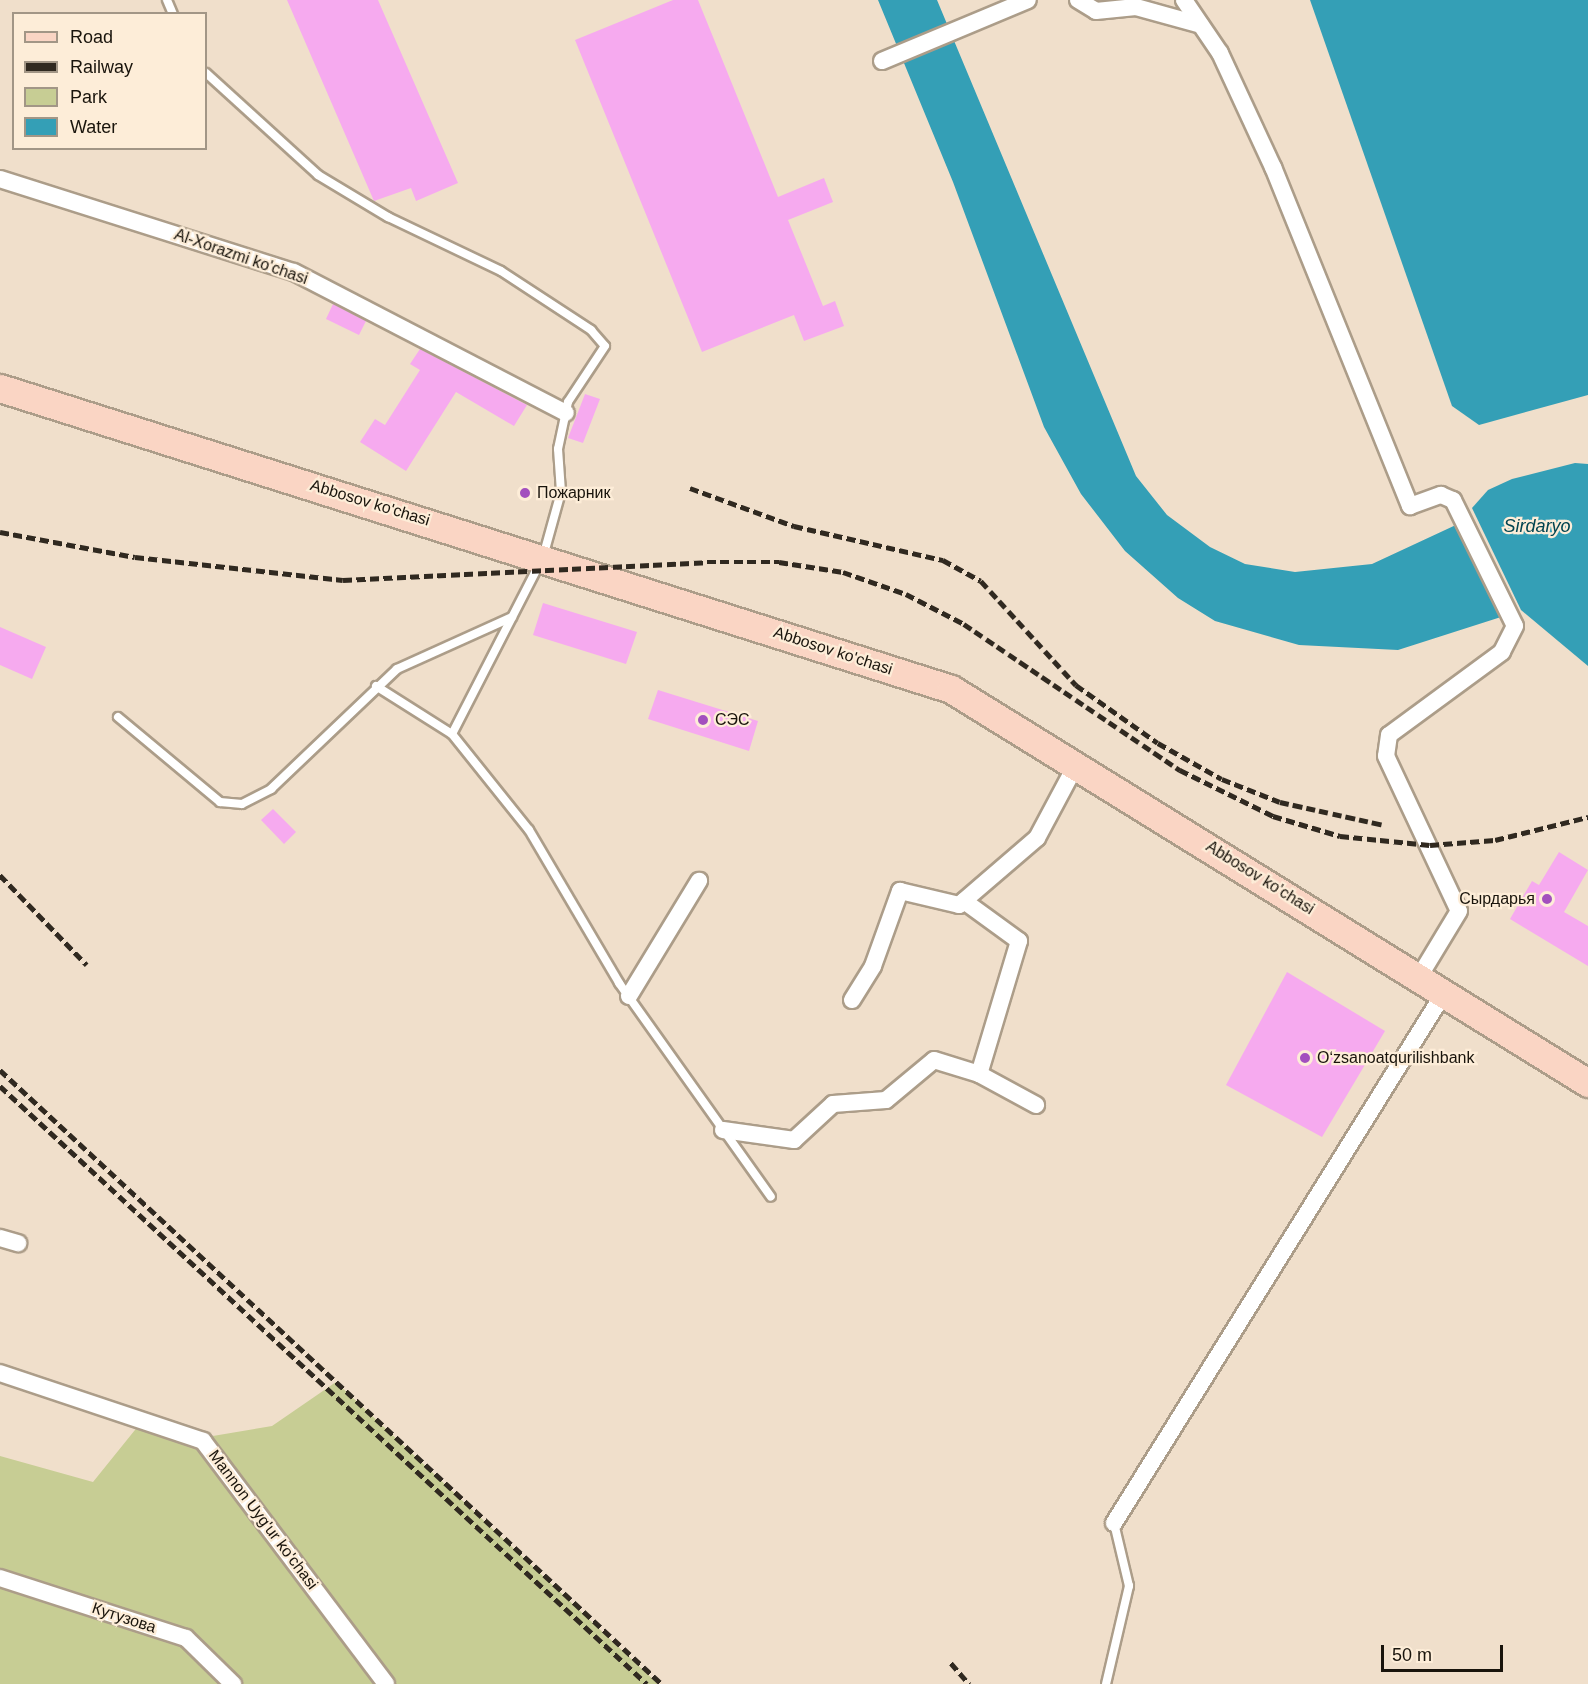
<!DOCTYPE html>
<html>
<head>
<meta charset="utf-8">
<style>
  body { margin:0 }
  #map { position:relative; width:1588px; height:1684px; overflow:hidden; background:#f0dfcb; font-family:Helvetica,sans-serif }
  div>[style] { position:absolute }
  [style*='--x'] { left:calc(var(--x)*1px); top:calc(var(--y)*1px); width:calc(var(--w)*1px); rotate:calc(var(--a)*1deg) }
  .green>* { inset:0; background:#c7cd94 }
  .water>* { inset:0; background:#349fb6 }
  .building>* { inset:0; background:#f6aaef }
  .roads { filter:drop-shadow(2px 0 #ac9d89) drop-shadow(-2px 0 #ac9d89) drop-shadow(0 2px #ac9d89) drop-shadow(0 -2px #ac9d89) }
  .lane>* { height:8px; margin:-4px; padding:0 4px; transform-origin:4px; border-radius:4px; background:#fff }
  .street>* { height:16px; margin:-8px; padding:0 8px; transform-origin:8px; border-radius:8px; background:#fff }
  .primary>* { height:27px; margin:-13.5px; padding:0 13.5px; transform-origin:13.5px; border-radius:13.5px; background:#fad5c4 }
  .rail>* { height:4.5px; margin-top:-2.25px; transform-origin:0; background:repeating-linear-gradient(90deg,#302920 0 9px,transparent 0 13.5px) }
  .dots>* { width:16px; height:16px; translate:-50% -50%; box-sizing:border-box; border:3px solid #fdedd8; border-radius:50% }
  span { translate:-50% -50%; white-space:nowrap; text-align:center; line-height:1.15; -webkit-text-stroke:4.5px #fdedd8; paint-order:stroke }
  .street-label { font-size:16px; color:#19140c }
  .poi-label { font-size:16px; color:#19140c }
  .left { translate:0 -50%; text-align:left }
  .right { translate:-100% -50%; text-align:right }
  .water-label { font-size:18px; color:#034551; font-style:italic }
  .legend { position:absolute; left:12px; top:12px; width:195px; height:138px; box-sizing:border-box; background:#fdedd8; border:2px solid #a29686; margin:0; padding:8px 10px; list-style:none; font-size:18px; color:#19140c }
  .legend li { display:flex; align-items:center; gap:12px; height:30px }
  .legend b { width:30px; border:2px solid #a29686 }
  .scale { position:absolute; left:1381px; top:1645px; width:122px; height:27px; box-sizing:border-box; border:3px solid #19140c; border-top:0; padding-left:8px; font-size:18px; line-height:21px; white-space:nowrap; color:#19140c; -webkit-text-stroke:4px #fdedd8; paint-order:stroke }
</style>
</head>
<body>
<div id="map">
  <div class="green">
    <i style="clip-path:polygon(336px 1382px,658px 1684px,0 1684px,0 1456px,93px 1482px,143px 1420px,195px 1439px,272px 1426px)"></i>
  </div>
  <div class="water">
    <i style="clip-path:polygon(878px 0,937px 0,1136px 476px,1167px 515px,1210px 547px,1245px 564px,1295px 572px,1372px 564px,1458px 524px,1501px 617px,1398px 650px,1299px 645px,1215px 621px,1178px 598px,1125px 551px,1081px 494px,1044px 427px,953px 182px)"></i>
    <i style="clip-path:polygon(1310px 0,1588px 0,1588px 395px,1479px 425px,1452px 406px)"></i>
    <i style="clip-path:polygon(1575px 463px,1588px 464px,1588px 666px,1521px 610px,1472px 508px,1488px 490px,1512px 479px)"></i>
  </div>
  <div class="building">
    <i style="clip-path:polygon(287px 0,378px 0,458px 183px,416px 201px,411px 188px,374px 201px)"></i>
    <i style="clip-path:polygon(673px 0,698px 0,778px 197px,824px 178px,833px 202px,788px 220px,823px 306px,835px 301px,844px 326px,804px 341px,794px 315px,702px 352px,575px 40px)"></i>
    <i style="clip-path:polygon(333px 304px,366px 321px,359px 335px,326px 319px)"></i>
    <i style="clip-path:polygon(420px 349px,527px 405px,514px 426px,456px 392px,406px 471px,360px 442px,375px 419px,385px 425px,420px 370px,410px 364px)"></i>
    <i style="clip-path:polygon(585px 394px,600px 399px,583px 443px,568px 438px)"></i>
    <i style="clip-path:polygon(543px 603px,637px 632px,626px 664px,533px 635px)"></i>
    <i style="clip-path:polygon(0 627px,46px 647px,32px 679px,0 665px)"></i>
    <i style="clip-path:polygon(658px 690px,758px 721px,749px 751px,648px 719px)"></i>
    <i style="clip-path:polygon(273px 809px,296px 832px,284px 844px,261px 820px)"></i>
    <i style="clip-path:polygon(1559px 852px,1588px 870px,1564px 912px,1588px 926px,1588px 966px,1510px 919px,1532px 881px,1539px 885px)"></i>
    <i style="clip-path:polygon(1287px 972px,1385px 1031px,1322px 1137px,1226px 1085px)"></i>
  </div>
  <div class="roads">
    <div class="lane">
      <i style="--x:167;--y:0;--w:15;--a:67"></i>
      <i style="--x:206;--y:73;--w:151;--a:42.3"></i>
      <i style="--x:318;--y:175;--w:82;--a:31"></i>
      <i style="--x:388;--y:217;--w:125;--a:25.5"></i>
      <i style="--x:501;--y:271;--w:108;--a:33.2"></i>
      <i style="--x:591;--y:330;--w:21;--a:49"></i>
      <i style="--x:605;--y:346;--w:67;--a:123.5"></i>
      <i style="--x:568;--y:402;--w:48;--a:102"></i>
      <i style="--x:558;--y:449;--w:43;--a:86"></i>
      <i style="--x:561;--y:492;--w:67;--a:105.5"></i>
      <i style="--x:543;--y:557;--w:199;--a:117.2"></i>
      <i style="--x:376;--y:686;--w:90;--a:32.3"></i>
      <i style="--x:452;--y:734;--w:123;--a:51.3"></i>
      <i style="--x:529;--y:830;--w:178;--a:59.5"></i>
      <i style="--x:619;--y:983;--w:262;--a:54.6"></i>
      <i style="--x:118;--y:717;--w:133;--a:39.8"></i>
      <i style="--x:220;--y:802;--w:22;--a:5"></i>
      <i style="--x:242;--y:804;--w:33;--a:-27"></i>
      <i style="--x:271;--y:789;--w:174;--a:-43.6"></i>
      <i style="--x:397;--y:669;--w:126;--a:-24.3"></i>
      <i style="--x:1106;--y:1684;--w:101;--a:-76.8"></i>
      <i style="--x:1129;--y:1586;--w:65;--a:-103.4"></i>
    </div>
    <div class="street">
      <i style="--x:1078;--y:0;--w:21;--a:31"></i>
      <i style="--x:1096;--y:11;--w:40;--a:-5.7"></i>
      <i style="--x:1136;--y:7;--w:67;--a:15.5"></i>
      <i style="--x:1184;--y:0;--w:64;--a:55.8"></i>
      <i style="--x:1220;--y:53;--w:126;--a:65.1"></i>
      <i style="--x:1273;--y:167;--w:366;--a:68"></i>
      <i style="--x:1410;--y:506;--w:33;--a:-20"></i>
      <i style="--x:1441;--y:495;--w:13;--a:23"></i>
      <i style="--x:1453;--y:500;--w:140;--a:63.8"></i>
      <i style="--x:1515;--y:626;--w:29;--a:117"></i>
      <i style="--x:1502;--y:652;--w:140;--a:143.7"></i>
      <i style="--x:1389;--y:735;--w:21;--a:98"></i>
      <i style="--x:1386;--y:756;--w:171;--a:64.8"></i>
      <i style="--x:1459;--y:911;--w:77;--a:121.2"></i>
      <i style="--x:882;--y:61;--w:158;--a:-22.7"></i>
      <i style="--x:0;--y:179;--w:308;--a:17.6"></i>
      <i style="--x:294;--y:272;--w:306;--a:27.4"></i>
      <i style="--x:964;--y:901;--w:68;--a:36"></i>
      <i style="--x:1019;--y:941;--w:139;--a:106.7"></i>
      <i style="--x:979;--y:1074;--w:65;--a:28.5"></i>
      <i style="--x:629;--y:996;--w:135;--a:-58.7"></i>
      <i style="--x:852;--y:1000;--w:40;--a:-58"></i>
      <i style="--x:873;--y:966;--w:80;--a:-70.2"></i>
      <i style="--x:900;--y:891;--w:61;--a:13.3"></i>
      <i style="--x:959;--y:905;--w:103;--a:-40.7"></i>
      <i style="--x:1037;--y:838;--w:83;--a:-61.9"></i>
      <i style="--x:723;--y:1130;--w:72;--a:8"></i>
      <i style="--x:794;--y:1140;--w:53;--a:-42.7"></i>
      <i style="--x:833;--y:1104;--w:53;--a:-4.3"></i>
      <i style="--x:886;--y:1100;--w:62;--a:-39.8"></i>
      <i style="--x:934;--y:1060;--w:47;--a:17.3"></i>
      <i style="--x:0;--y:1238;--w:19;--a:16"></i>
      <i style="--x:0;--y:1373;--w:214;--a:18.5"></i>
      <i style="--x:203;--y:1441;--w:304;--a:53"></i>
      <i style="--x:1114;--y:1523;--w:624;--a:-58.09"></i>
      <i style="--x:0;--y:1578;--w:195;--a:17.9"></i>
      <i style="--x:186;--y:1638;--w:66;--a:44.4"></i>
    </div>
    <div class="primary">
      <i style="--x:0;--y:388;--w:997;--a:17.56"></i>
      <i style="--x:951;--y:689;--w:749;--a:31.74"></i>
    </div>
  </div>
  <div class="rail">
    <i style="--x:690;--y:488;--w:111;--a:20.1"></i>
    <i style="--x:794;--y:526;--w:153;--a:12.9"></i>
    <i style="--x:943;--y:560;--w:43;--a:28.9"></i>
    <i style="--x:981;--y:581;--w:141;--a:47.6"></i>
    <i style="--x:1076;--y:685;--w:100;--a:35.3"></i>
    <i style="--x:1158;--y:743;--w:73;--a:29.4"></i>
    <i style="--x:1222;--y:779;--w:62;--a:21.6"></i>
    <i style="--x:1280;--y:802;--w:107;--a:12.5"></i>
    <i style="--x:0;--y:532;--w:137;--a:10.5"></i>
    <i style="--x:135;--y:557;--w:209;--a:6.3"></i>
    <i style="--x:343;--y:580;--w:364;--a:-2.8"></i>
    <i style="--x:707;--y:562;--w:72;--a:0"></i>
    <i style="--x:779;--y:562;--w:65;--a:8.9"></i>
    <i style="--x:843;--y:572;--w:67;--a:19.2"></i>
    <i style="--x:906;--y:594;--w:65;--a:27.3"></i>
    <i style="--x:964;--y:624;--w:261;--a:34.1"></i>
    <i style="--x:1180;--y:770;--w:104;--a:26.3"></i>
    <i style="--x:1273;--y:816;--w:70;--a:16.6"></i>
    <i style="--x:1340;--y:836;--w:90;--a:5.7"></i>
    <i style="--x:1430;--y:845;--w:65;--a:-4.4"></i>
    <i style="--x:1495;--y:840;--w:96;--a:-13.9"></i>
    <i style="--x:0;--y:875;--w:125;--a:46"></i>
    <i style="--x:0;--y:1070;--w:903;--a:42.85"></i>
    <i style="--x:0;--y:1086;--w:881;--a:42.75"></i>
    <i style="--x:951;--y:1663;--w:28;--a:49"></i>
  </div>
  <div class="dots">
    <i style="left:525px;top:493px;background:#a34fbe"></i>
    <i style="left:703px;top:720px;background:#a34fbe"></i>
    <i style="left:1547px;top:899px;background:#a34fbe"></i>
    <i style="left:1305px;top:1058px;background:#a34fbe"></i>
  </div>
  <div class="street-label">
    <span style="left:241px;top:257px;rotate:19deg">Al-Xorazmi ko'chasi</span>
    <span style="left:370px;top:503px;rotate:17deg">Abbosov ko'chasi</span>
    <span style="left:833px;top:651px;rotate:18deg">Abbosov ko'chasi</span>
    <span style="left:1260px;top:878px;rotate:32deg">Abbosov ko'chasi</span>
    <span style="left:263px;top:1520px;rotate:53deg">Mannon Uyg'ur ko'chasi</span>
    <span style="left:124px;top:1618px;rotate:18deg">Кутузова</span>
  </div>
  <div class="poi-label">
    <span class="left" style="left:537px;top:493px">Пожарник</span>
    <span class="left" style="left:715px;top:720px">СЭС</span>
    <span class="right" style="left:1535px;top:899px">Сырдарья</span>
    <span class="left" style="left:1317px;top:1058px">Oʻzsanoatqurilishbank</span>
  </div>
  <div class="water-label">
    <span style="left:1537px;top:526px">Sirdaryo</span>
  </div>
  <ul class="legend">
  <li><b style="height:8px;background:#fad5c4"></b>Road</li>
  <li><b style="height:8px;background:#302920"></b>Railway</li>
  <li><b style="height:16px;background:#c7cd94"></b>Park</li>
  <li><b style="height:16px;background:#349fb6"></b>Water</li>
  </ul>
  <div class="scale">50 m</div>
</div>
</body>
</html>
